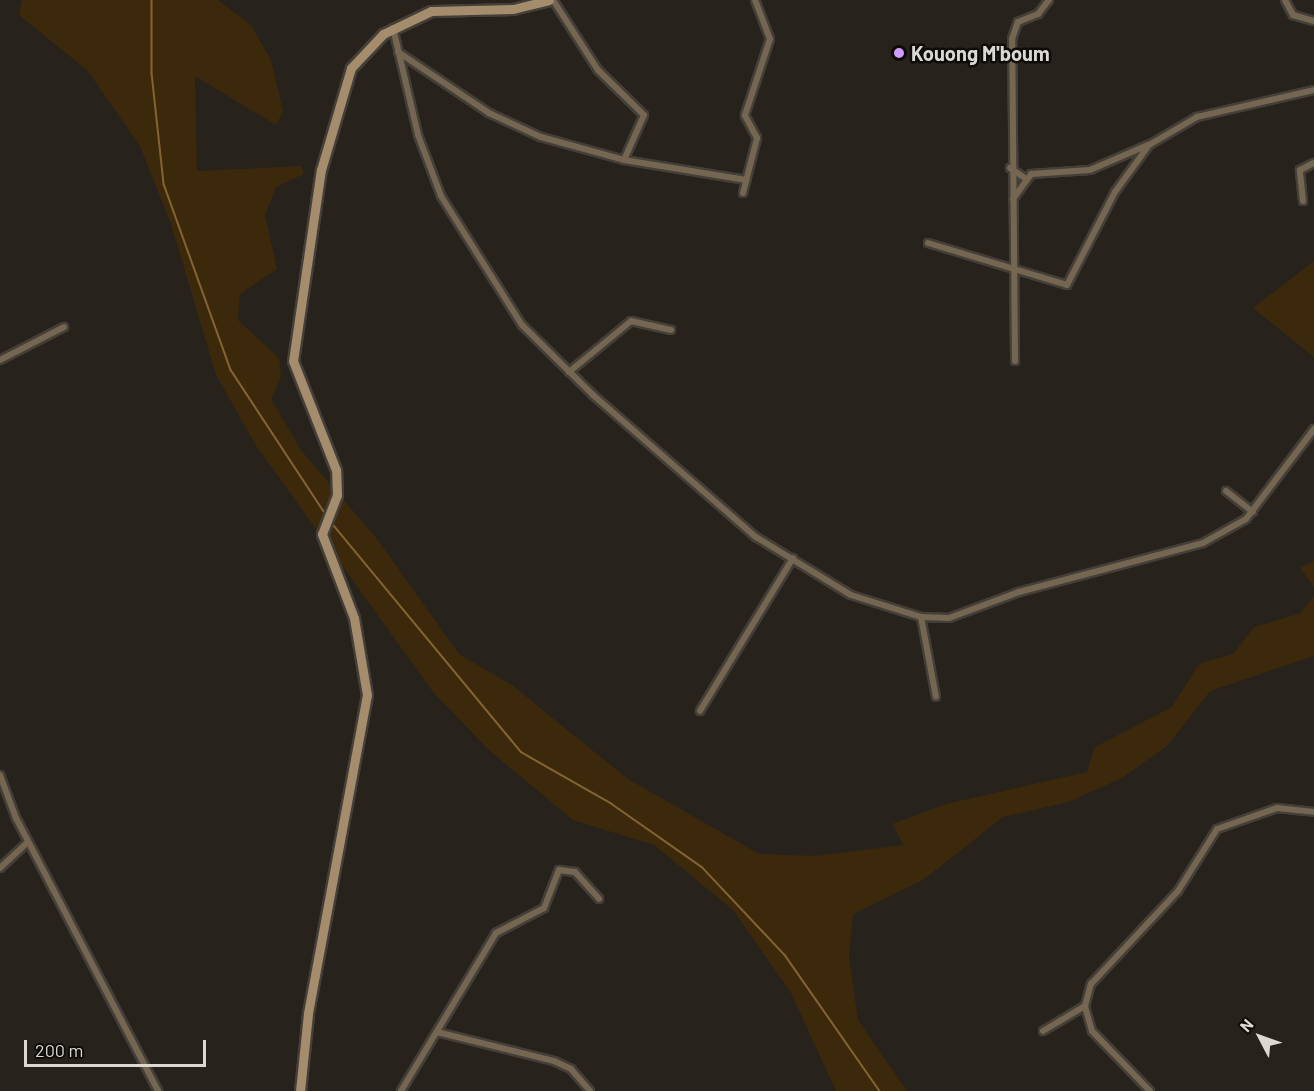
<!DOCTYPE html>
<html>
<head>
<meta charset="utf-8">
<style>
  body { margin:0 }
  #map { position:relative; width:1314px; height:1091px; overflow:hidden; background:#27221b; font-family:Barlow,sans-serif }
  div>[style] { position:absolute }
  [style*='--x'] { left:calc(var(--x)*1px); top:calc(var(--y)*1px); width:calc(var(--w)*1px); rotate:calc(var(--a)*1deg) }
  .green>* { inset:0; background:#3c290c }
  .stream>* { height:1.5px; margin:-0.75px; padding:0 0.75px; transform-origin:0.75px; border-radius:0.75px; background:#846333 }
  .roads { filter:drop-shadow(2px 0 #443f38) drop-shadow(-2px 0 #443f38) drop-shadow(0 2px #443f38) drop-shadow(0 -2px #443f38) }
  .street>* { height:6px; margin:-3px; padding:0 3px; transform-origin:3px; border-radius:3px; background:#756652 }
  .secondary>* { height:9px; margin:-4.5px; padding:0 4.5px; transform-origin:4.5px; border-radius:4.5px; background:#a48c6c }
  .dots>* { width:16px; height:16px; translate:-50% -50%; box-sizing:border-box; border:3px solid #0e0c09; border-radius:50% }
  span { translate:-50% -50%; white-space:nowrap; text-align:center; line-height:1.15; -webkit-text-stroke:5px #0e0c09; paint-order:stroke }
  .poi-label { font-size:20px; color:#dcd8d3; font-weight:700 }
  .left { translate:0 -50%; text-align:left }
  .north { position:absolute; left:1230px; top:1007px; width:60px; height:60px; -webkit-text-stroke:4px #0e0c09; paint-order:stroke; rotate:311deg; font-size:16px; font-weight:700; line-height:24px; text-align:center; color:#dcd8d3 }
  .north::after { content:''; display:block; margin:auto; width:21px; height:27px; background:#dcd8d3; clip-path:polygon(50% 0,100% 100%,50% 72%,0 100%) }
  .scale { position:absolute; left:24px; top:1040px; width:182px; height:27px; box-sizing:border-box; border:3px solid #dcd8d3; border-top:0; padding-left:8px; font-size:18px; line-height:21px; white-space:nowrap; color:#dcd8d3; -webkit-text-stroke:4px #0e0c09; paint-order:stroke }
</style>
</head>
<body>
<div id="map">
  <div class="green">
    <i style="clip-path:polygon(22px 0,218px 0,251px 25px,271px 60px,283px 111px,276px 125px,195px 76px,197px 171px,301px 166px,304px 174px,276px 187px,265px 215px,277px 269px,240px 294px,238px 320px,279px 358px,281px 377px,271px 399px,301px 450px,377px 539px,459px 654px,513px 686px,628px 779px,759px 854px,815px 856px,904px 845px,892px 824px,946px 804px,1087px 772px,1095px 747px,1172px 707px,1199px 664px,1233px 654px,1254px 627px,1301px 613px,1314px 596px,1314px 656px,1210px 691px,1168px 745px,1122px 778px,1068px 802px,1003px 817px,923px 880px,853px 914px,849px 956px,858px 1020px,907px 1091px,836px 1091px,791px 993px,733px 910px,654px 845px,573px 820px,490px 751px,433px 692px,257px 447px,216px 375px,171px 224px,140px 146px,87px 70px,19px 15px)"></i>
    <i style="clip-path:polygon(1314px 261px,1314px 357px,1253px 308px)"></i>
    <i style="clip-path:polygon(1314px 561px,1314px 587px,1300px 568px)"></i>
  </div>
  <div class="stream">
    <i style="--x:152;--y:0;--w:73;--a:90"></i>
    <i style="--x:152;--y:73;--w:112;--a:83.8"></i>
    <i style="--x:164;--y:184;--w:198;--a:70.2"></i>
    <i style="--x:231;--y:370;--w:171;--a:56.7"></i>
    <i style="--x:331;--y:522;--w:298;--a:50.4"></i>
    <i style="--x:521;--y:752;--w:105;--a:29.7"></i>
    <i style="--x:612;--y:804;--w:110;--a:35"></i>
    <i style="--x:702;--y:867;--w:121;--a:46.7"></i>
    <i style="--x:785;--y:955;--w:166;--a:55.1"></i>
  </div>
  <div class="roads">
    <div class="street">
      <i style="--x:553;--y:0;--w:83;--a:57.3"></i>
      <i style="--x:598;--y:70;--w:64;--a:44.4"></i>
      <i style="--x:644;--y:115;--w:49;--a:114"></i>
      <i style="--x:1285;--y:0;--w:17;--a:62"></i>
      <i style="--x:1293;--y:15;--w:22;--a:16"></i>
      <i style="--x:393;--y:28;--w:110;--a:76.8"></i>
      <i style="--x:418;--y:135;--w:65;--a:69.3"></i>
      <i style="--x:441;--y:196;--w:152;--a:57.9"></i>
      <i style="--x:522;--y:325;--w:100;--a:44.6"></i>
      <i style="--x:593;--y:395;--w:216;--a:41.1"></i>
      <i style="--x:756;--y:537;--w:111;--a:31.4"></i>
      <i style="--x:851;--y:595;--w:73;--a:17.4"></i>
      <i style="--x:921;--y:617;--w:28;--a:2"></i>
      <i style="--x:949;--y:618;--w:75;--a:-20.4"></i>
      <i style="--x:1019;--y:592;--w:190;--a:-14.9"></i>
      <i style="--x:1203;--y:543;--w:49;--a:-29.2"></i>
      <i style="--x:1246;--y:519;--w:113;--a:-52.9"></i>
      <i style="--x:398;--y:52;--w:110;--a:33.8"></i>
      <i style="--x:489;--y:113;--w:57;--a:24.8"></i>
      <i style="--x:541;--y:137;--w:86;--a:15.5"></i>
      <i style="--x:624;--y:160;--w:124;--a:9.3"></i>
      <i style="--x:1010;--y:168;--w:18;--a:34"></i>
      <i style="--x:743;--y:193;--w:57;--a:-75.7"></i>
      <i style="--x:757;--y:138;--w:26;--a:-118"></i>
      <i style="--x:745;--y:115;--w:80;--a:-71.8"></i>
      <i style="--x:770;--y:39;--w:42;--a:-111"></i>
      <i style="--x:1013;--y:199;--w:31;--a:-54"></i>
      <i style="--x:1031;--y:174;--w:59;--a:-3.9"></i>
      <i style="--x:1090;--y:170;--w:63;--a:-23.3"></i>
      <i style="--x:1303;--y:201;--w:31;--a:-96"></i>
      <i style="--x:1300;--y:170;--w:16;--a:-27"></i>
      <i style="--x:928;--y:243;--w:145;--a:16.8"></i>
      <i style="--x:1067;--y:285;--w:105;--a:-62.7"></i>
      <i style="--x:1115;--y:192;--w:58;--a:-54.1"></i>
      <i style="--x:1149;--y:145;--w:56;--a:-30.3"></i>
      <i style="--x:1197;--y:117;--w:120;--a:-13"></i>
      <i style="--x:0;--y:360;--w:72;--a:-27.3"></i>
      <i style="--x:1015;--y:361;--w:322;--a:-90.5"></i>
      <i style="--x:1012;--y:39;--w:18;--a:-71"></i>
      <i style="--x:1018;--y:22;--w:22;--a:-22"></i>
      <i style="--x:1038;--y:14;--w:18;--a:-52"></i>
      <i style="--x:569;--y:372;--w:80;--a:-39.4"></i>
      <i style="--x:631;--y:321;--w:41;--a:12.7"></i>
      <i style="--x:1226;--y:491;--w:34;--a:38"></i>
      <i style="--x:921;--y:617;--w:81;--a:79.4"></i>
      <i style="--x:700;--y:711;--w:179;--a:-58.7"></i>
      <i style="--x:0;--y:775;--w:46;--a:69.6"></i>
      <i style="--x:16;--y:818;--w:308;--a:62.5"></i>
      <i style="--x:0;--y:868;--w:38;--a:-43"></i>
      <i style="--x:1043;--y:1031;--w:49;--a:-30.8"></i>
      <i style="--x:437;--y:1032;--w:121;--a:13.9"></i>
      <i style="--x:554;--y:1061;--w:19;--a:25"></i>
      <i style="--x:571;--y:1069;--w:29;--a:49"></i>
      <i style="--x:401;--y:1091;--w:184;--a:-59"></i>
      <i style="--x:496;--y:933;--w:54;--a:-27.5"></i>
      <i style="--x:544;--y:908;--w:41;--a:-68.5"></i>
      <i style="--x:559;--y:870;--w:16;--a:7"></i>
      <i style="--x:575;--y:872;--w:36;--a:48"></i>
      <i style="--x:1150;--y:1091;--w:83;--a:-134"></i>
      <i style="--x:1092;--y:1031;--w:26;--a:-106"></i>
      <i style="--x:1085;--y:1006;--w:23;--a:-75"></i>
      <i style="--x:1091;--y:984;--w:127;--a:-46.9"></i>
      <i style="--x:1178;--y:891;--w:73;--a:-57.8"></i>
      <i style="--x:1217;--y:829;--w:64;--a:-19.3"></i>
      <i style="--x:1277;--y:808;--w:37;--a:6"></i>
    </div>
    <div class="secondary">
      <i style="--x:300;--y:1091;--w:78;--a:-84.1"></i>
      <i style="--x:308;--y:1013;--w:323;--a:-79.5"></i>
      <i style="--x:367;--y:695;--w:78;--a:-99.6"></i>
      <i style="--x:354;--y:618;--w:90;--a:-110.9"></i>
      <i style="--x:322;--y:534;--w:42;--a:-69"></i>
      <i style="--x:337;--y:495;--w:25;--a:-92"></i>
      <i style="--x:336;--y:470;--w:117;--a:-111.5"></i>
      <i style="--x:293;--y:361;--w:193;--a:-81.7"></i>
      <i style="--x:321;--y:170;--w:106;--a:-73.6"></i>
      <i style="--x:351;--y:68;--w:47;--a:-46.7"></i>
      <i style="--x:383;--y:34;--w:53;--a:-25.6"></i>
      <i style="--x:431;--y:11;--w:82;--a:-1.4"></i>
      <i style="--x:513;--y:9;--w:37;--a:-14"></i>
    </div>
  </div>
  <div class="dots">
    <i style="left:899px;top:53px;background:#d09dfe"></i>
  </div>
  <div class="poi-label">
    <span class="left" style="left:911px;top:53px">Kouong M'boum</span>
  </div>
  <div class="north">N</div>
  <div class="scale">200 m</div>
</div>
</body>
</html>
